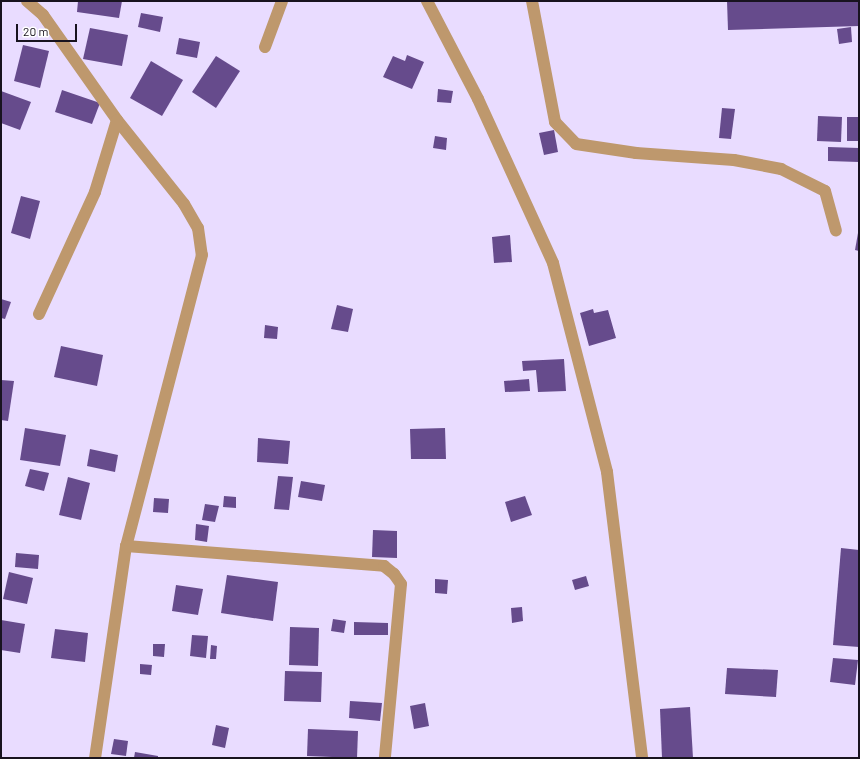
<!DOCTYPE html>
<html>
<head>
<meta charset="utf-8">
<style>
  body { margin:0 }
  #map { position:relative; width:860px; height:759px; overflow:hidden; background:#e9dcff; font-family:Barlow,sans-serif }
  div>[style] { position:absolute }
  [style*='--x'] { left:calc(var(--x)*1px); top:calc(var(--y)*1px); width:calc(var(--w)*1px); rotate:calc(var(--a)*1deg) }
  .building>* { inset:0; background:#664b8c }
  .minor>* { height:12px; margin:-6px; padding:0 6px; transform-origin:6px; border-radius:6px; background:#be986d }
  span { translate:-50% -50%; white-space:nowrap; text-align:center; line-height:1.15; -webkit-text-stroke:4px #fff; paint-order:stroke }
  .frame { position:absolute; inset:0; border:2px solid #18131f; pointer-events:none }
  .scale { position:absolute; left:16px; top:24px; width:61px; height:18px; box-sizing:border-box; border:2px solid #18131f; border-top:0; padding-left:5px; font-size:12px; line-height:14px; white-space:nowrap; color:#18131f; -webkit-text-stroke:3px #fff; paint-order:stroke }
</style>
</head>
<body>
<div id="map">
  <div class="building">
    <i style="clip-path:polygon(78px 1px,122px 1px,119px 18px,77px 12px)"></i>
    <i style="clip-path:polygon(727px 1px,859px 1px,859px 26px,728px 30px)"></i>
    <i style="clip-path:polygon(141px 13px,163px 17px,160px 32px,138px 27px)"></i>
    <i style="clip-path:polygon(851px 27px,852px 42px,839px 44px,837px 29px)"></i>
    <i style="clip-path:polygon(90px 28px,128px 35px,122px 66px,83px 59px)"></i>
    <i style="clip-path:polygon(179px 38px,200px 42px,197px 58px,176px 54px)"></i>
    <i style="clip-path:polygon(23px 45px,49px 51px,40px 88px,14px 81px)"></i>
    <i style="clip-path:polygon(407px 55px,424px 62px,412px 89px,383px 77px,393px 56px,405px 61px)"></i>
    <i style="clip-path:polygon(216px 56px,240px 71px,216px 108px,192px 92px)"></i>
    <i style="clip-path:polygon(151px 61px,183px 80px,162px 116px,130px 98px)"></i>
    <i style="clip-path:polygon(438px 89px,453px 91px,451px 103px,437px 102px)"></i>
    <i style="clip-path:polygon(62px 90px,100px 103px,92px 124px,55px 112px)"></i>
    <i style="clip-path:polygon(1px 91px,31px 102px,20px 130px,1px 123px)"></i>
    <i style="clip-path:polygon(722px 108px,735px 109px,731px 139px,719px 138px)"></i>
    <i style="clip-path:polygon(818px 116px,842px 117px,841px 142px,817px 141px)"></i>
    <i style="clip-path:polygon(847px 117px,859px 117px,859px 141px,847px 141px)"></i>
    <i style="clip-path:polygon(554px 130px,558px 152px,544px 155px,539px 133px)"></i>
    <i style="clip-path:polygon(435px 136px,447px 138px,446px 150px,433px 148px)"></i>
    <i style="clip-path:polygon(828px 147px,859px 148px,859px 162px,828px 161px)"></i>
    <i style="clip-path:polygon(21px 196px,40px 201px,30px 239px,11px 233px)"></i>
    <i style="clip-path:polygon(858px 233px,859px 233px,859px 251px,855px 250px)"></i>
    <i style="clip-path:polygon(510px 235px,512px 262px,494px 263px,492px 237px)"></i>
    <i style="clip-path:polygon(1px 299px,11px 302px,5px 319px,1px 318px)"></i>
    <i style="clip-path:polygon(337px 305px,353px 309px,348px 332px,331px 329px)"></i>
    <i style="clip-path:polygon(593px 309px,594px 313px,608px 310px,616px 338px,589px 346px,580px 313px)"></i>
    <i style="clip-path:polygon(265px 325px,278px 327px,277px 339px,264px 338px)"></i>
    <i style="clip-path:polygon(61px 346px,103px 355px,97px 386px,54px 377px)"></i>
    <i style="clip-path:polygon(564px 359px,566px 391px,538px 392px,536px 370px,523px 371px,522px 361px)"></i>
    <i style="clip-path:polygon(529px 379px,530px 391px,505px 392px,504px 381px)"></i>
    <i style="clip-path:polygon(1px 380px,14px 381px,8px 421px,1px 420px)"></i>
    <i style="clip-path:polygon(25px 428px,66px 435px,60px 466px,20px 460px)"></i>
    <i style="clip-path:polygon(445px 428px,446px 459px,411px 459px,410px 429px)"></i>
    <i style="clip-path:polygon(258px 438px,290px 441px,288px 464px,257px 462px)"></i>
    <i style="clip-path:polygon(90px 449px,118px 455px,115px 472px,87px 466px)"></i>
    <i style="clip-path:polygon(30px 469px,49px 473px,44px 491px,25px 486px)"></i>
    <i style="clip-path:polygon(278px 476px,293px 477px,289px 510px,274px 509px)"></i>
    <i style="clip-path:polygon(68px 477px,90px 483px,81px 520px,59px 515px)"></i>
    <i style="clip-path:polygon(301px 481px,325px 485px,322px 501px,298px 497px)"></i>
    <i style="clip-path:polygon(224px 496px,236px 497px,236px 508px,223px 507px)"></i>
    <i style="clip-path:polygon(525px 496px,532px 515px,511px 522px,505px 502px)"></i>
    <i style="clip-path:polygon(154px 498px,169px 499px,168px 513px,153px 512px)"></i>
    <i style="clip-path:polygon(205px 504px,219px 506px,215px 522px,202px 520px)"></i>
    <i style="clip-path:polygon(196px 524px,209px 526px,207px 542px,195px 540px)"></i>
    <i style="clip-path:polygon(373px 530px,397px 531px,397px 558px,372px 557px)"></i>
    <i style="clip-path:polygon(841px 548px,859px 550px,859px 647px,833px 645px)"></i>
    <i style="clip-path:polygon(16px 553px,39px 555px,38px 569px,15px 567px)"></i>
    <i style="clip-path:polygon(9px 572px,33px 578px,27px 604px,3px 599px)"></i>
    <i style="clip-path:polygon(227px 575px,278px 582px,273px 621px,221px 613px)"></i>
    <i style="clip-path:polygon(586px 576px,589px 586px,575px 590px,572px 580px)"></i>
    <i style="clip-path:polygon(435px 579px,448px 580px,447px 594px,435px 593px)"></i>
    <i style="clip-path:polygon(176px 585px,203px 589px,198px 615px,172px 611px)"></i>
    <i style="clip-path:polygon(522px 607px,523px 621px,512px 623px,511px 608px)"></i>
    <i style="clip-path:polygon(333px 619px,346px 621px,344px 633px,331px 631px)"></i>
    <i style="clip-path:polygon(1px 620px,25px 624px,20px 653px,1px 650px)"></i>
    <i style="clip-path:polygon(354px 622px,388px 623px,388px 635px,354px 635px)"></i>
    <i style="clip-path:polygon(290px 627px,319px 628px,318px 666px,289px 665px)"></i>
    <i style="clip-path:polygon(55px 629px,88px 633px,85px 662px,51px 658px)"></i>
    <i style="clip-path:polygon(192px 635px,208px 636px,206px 658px,190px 656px)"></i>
    <i style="clip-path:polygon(153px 644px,165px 644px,164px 657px,153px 656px)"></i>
    <i style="clip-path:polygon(211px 645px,217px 646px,216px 659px,210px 659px)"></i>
    <i style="clip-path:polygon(833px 658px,858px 660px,855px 685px,830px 682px)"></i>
    <i style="clip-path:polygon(140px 664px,152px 665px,151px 675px,140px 674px)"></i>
    <i style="clip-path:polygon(727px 668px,778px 670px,776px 697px,725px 694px)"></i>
    <i style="clip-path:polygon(285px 671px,322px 672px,321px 702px,284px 701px)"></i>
    <i style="clip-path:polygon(350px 701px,382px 703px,380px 721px,349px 718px)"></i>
    <i style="clip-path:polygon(425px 703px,429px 726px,414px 729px,410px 706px)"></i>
    <i style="clip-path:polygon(690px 707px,693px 758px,662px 758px,660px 709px)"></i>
    <i style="clip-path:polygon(216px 725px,229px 728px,225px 748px,212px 745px)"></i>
    <i style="clip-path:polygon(308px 729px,358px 731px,357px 758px,307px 756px)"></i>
    <i style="clip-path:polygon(114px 739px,128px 741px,126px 756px,111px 754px)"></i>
    <i style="clip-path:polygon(135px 752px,158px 756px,158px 758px,134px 758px)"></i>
  </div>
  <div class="minor">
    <i style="--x:27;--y:1;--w:21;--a:41"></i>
    <i style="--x:43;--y:15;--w:128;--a:54.8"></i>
    <i style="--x:117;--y:120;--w:107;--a:51.4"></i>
    <i style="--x:184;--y:204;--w:28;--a:60"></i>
    <i style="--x:198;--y:228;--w:27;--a:82"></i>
    <i style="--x:202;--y:255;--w:301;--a:104.6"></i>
    <i style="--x:126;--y:546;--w:214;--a:98.3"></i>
    <i style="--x:427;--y:1;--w:110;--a:62.5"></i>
    <i style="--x:478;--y:99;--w:180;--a:65.4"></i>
    <i style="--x:553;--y:263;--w:216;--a:75.5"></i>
    <i style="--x:607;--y:472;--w:288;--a:83"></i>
    <i style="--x:532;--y:1;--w:123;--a:79.2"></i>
    <i style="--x:555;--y:122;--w:30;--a:46"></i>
    <i style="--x:576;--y:144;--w:61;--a:8.5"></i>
    <i style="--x:636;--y:153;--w:98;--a:4.1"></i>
    <i style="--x:734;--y:160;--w:48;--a:10.8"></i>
    <i style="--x:781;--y:169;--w:49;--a:26.6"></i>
    <i style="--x:825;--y:191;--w:41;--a:74.6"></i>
    <i style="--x:265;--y:47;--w:49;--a:-69.7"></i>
    <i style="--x:39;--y:314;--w:134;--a:-65.3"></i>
    <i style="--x:95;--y:192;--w:75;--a:-73"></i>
    <i style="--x:126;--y:546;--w:259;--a:4.4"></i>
    <i style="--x:384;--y:566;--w:13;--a:39"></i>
    <i style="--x:394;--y:574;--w:12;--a:55"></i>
    <i style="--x:401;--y:584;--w:175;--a:95.3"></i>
  </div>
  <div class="frame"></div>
  <div class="scale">20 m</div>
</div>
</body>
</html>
